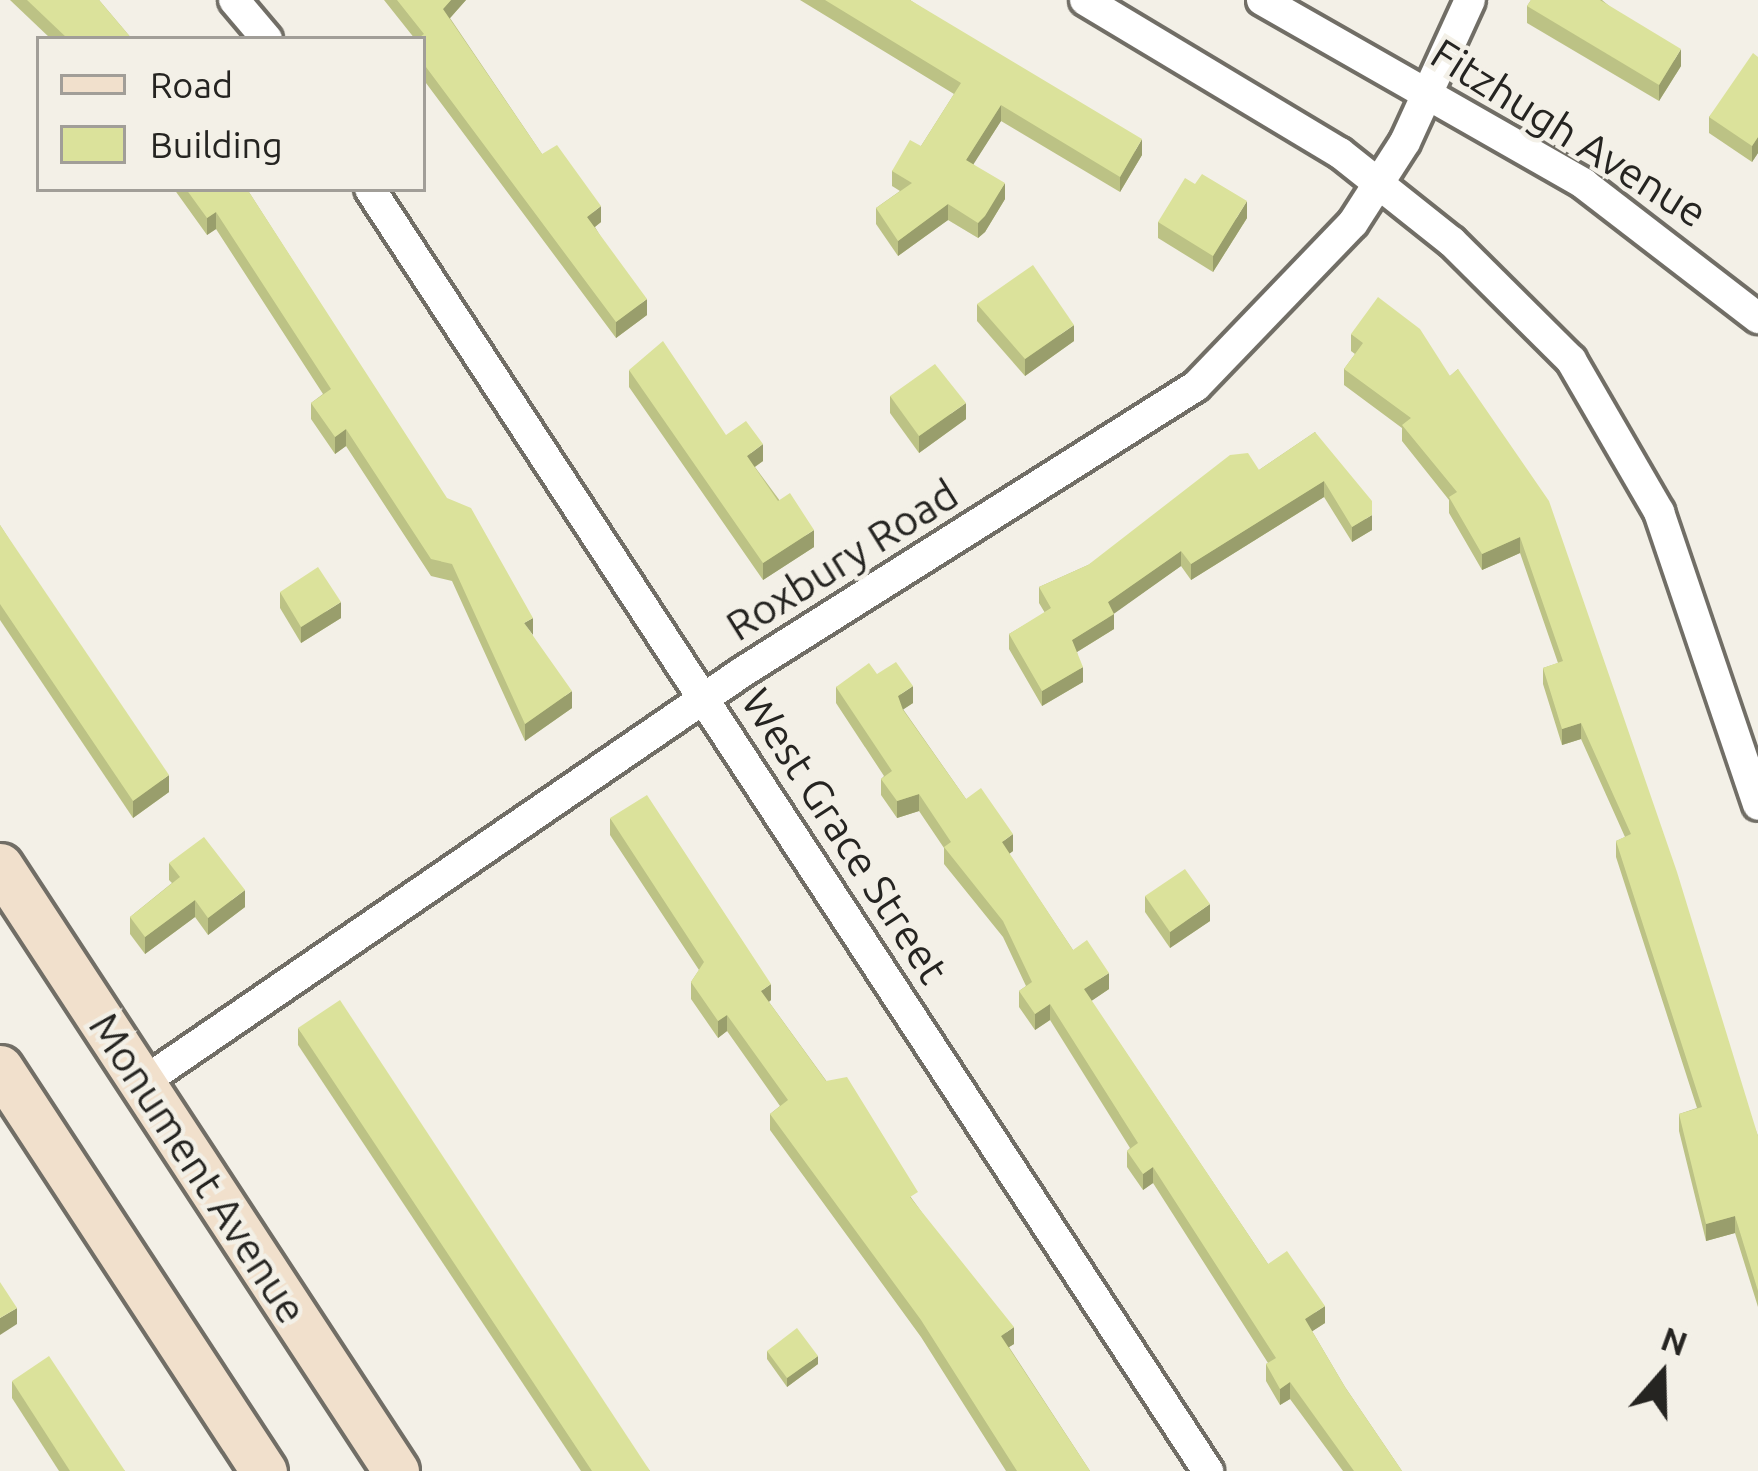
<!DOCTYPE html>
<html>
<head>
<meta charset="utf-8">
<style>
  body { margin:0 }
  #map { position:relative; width:1758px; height:1471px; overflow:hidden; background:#f3f0e7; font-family:Ubuntu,sans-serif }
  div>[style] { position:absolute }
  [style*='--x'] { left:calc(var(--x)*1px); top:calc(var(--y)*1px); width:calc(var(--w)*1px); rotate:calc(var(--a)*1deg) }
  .roads { filter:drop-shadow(3px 0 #716e66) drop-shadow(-3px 0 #716e66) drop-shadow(0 3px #716e66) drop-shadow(0 -3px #716e66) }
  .street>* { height:30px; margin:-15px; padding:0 15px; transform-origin:15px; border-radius:15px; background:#fff }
  .secondary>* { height:45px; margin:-22.5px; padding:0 22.5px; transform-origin:22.5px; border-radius:22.5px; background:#f1e0cc }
  .wall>* { inset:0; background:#bcc285 }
  .shaded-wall>* { inset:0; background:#999e6c }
  .building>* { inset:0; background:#dbe29b }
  span { translate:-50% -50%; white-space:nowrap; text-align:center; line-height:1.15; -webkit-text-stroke:9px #f3f0e7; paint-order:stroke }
  .street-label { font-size:42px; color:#252421 }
  .legend { position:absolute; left:36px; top:36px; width:390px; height:156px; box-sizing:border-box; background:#f3f0e7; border:3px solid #a19e98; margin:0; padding:15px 21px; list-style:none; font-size:36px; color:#252421 }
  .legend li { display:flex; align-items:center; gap:24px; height:60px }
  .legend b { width:60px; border:3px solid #a19e98 }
  .north { position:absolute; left:1602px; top:1315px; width:120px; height:120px; -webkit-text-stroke:9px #f3f0e7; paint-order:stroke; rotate:20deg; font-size:33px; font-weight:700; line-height:48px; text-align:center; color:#252421 }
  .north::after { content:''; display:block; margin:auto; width:42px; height:54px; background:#252421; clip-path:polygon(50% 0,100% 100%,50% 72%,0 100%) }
</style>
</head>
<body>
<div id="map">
  <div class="roads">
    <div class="street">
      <i style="--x:234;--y:0;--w:51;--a:49.8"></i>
      <i style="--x:1085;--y:0;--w:297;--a:31"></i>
      <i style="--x:1340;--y:153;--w:143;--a:38.5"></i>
      <i style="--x:1452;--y:242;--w:168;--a:44.8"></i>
      <i style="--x:1571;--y:360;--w:176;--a:59.9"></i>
      <i style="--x:1659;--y:512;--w:309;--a:71.3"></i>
      <i style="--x:1262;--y:0;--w:371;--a:29.7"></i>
      <i style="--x:1584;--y:184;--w:220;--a:37.6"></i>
      <i style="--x:370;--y:189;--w:1532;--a:56.83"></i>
      <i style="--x:142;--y:1083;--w:729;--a:-34.39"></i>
      <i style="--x:744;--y:671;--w:534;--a:-32.23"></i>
      <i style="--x:1196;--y:386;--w:226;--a:-46.1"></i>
      <i style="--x:1353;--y:223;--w:96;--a:-57.3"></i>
      <i style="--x:1405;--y:142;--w:156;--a:-65.4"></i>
    </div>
    <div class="secondary">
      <i style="--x:0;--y:866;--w:723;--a:56.79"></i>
      <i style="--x:0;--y:1068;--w:482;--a:56.8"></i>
    </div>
  </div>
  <div class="wall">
    <i style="clip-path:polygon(10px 0,99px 0,132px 39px,51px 39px)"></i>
    <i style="clip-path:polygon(384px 0,466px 0,450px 18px,542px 154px,601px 222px,595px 227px,647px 315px,616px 338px,423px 79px,423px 39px,415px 39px)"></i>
    <i style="clip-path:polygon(800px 0,910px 0,1142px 155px,1120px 192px,1001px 121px,973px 164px,1005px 199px,985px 232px,978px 238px,948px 220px,898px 256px,876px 224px,876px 208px,900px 191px,892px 186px,892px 171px,921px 146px,954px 94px)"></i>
    <i style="clip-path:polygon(1531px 0,1602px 0,1681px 66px,1659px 101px,1527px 23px,1527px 6px)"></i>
    <i style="clip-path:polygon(1758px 57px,1758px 153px,1752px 162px,1709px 133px,1709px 117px)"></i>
    <i style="clip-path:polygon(174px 189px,247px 189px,532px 635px,572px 708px,525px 741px,452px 581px,431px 576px,346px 446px,335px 454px,311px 419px,311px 403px,323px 394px,216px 229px,207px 235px)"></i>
    <i style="clip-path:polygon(1247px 218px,1213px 272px,1158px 238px,1158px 222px)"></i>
    <i style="clip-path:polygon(977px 304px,1074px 341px,1025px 376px,977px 321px)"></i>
    <i style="clip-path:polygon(1351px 334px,1450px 376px,1458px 369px,1758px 1136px,1758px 1307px,1735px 1233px,1706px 1241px,1679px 1131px,1679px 1114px,1697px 1108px,1616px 857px,1616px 841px,1625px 837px,1581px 739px,1562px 745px,1543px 684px,1543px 668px,1558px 663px,1520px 553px,1482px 570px,1449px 513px,1449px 500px,1402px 441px,1402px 428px,1344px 385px,1344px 369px,1355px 354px,1351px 351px)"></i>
    <i style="clip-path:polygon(629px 370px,763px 461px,755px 467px,814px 547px,763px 580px,629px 387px)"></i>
    <i style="clip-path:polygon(890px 396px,966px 419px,919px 453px,890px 413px)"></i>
    <i style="clip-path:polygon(1315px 432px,1372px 530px,1352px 542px,1324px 497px,1191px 580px,1181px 566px,1114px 613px,1114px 629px,1077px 652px,1083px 682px,1042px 706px,1009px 649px,1009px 634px,1045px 613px,1039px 603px,1039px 587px,1088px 565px,1259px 470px)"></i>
    <i style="clip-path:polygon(0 525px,169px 792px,133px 818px,0 620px)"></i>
    <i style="clip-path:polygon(280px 592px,341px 618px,301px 643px,280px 608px)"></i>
    <i style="clip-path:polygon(877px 674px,913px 703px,903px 709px,966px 799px,1013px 851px,1009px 854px,1073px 950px,1109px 989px,1091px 1001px,1268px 1264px,1325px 1323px,1312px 1331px,1345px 1387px,1402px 1471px,1343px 1471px,1290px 1399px,1280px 1405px,1266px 1381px,1266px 1364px,1268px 1363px,1153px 1183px,1143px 1190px,1127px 1167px,1127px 1151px,1130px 1148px,1050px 1020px,1035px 1030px,1019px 1007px,1019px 991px,1026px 986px,1003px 937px,944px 864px,944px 848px,919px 811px,897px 818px,881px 795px,881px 779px,884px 776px,836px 703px,836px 687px)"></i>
    <i style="clip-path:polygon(610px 818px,771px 1000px,769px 1002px,918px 1207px,1014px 1344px,1009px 1347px,1090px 1471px,1006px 1471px,921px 1337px,770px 1130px,770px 1114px,780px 1106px,727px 1031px,718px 1038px,691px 999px,691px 982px,699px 970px,610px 835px)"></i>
    <i style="clip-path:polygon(169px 863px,245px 907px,208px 935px,195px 917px,145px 954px,130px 934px,130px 917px,172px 883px,169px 880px)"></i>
    <i style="clip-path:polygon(1145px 896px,1210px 921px,1170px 948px,1145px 912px)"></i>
    <i style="clip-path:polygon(298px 1028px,650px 1471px,581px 1471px,298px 1045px)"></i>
    <i style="clip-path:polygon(767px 1351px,818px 1364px,787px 1387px,767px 1359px)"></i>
    <i style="clip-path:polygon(12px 1381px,125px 1471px,59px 1471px,12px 1398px)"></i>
  </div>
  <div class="shaded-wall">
    <i style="clip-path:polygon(451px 0,466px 0,443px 26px,443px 9px)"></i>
    <i style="clip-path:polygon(1681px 49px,1681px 66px,1659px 101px,1659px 85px)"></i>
    <i style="clip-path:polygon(1001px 105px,1001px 121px,966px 176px,966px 160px)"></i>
    <i style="clip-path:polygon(1758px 137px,1758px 153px,1752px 162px,1752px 146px)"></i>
    <i style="clip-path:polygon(1142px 139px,1142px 155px,1120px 192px,1120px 177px)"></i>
    <i style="clip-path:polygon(1005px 183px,1005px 199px,985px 232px,978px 238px,978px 223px)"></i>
    <i style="clip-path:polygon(1247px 201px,1247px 218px,1213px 272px,1213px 256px)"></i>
    <i style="clip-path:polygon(948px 204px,948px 220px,898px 256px,898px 241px)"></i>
    <i style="clip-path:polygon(601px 206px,601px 222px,587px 233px,587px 217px)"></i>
    <i style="clip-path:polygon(216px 212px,216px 229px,207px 235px,207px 218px)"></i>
    <i style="clip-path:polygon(647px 299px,647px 315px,616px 338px,616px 322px)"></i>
    <i style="clip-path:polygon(1074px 325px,1074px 341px,1025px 376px,1025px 359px)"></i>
    <i style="clip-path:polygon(966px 403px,966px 419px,919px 453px,919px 436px)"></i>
    <i style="clip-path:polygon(346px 429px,346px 446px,335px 454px,335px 437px)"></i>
    <i style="clip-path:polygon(763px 444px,763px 461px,747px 472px,747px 456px)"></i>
    <i style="clip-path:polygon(1324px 481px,1324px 497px,1191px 580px,1191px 564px)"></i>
    <i style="clip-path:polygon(1372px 515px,1372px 530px,1352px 542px,1352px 527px)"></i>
    <i style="clip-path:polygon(814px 530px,814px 547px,763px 580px,763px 563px)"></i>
    <i style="clip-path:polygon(1520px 537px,1520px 553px,1482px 570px,1482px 554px)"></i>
    <i style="clip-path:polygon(1181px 551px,1181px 566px,1108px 618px,1108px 602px)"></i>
    <i style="clip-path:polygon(341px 602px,341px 618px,301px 643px,301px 627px)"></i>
    <i style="clip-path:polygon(1114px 614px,1114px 629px,1072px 655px,1072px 640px)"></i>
    <i style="clip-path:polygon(533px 618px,533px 635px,524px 623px)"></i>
    <i style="clip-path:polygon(1083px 667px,1083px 682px,1042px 706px,1042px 691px)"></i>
    <i style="clip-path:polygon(913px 686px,913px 703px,898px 713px,898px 696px)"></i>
    <i style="clip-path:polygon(572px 691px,572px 708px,525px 741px,525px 724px)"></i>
    <i style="clip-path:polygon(1581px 723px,1581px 739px,1562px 745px,1562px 729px)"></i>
    <i style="clip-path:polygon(169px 775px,169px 792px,133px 818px,133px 801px)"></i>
    <i style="clip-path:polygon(919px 794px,919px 811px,897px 818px,897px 801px)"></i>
    <i style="clip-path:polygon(1013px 834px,1013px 851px,1002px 859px,1002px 842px)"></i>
    <i style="clip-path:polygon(245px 890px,245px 907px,208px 935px,208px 918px)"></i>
    <i style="clip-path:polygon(195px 900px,195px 917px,145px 954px,145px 937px)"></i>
    <i style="clip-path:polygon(1210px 904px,1210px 921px,1170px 948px,1170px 932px)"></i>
    <i style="clip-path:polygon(1109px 973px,1109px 989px,1084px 1006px,1084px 989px)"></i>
    <i style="clip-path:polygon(771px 984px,771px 1000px,761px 1007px,761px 991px)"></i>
    <i style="clip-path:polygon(1050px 1004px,1050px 1020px,1035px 1030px,1035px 1014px)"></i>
    <i style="clip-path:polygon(727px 1015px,727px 1031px,718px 1038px,718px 1021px)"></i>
    <i style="clip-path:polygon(1153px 1167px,1153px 1183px,1143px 1190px,1143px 1174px)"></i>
    <i style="clip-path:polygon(1735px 1216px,1735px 1233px,1706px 1241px,1706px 1224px)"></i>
    <i style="clip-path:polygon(1325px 1306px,1325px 1323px,1305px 1336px,1305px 1319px)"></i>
    <i style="clip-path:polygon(17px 1308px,17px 1324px,0 1335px,0 1318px)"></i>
    <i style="clip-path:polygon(1014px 1327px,1014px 1344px,1001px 1352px,1001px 1336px)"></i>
    <i style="clip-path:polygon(818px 1356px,818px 1364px,787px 1387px,787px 1378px)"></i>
    <i style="clip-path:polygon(1290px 1382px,1290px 1399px,1280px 1405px,1280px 1389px)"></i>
  </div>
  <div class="building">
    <i style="clip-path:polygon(27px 0,99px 0,132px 39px,68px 39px)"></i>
    <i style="clip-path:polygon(397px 0,451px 0,443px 9px,542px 154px,557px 145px,601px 206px,587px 217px,647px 299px,616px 322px,423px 63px,423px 39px,417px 39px,424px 34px)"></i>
    <i style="clip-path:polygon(825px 0,910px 0,1142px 139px,1120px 177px,1001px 105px,966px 160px,1005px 183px,985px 216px,978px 223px,948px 204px,898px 241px,876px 208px,912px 183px,892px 171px,910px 140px,921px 146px,961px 83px)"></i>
    <i style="clip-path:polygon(1531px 0,1600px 0,1681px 49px,1659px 85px,1527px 6px)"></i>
    <i style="clip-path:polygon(1753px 53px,1758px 57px,1758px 137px,1752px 146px,1709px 117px)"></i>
    <i style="clip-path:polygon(1202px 174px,1247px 201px,1213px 256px,1158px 222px,1185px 178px,1195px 184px)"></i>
    <i style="clip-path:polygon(186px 189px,247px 189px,447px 498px,471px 508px,533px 618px,524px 623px,572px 691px,525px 724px,452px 564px,431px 559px,346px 429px,335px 437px,311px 403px,331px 389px,216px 212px,207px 218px)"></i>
    <i style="clip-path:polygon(1033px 265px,1074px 325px,1025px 359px,977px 304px)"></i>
    <i style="clip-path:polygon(1378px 297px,1420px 329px,1450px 376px,1458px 369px,1549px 501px,1677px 872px,1758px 1136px,1758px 1291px,1735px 1216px,1706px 1224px,1679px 1114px,1702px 1107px,1616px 841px,1631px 834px,1581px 723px,1562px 729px,1543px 668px,1563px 661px,1520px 537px,1482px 554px,1449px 497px,1457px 492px,1402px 425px,1411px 418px,1344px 369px,1363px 343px,1351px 334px)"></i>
    <i style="clip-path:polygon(663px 341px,726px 435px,746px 421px,763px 444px,747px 456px,778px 501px,790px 493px,814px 530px,763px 563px,629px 370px)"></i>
    <i style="clip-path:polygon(935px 364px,966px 403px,919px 436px,890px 396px)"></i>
    <i style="clip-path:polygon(1315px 432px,1372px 501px,1372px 515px,1352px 527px,1324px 481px,1191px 564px,1181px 551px,1108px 602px,1114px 614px,1072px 640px,1083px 667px,1042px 691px,1009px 634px,1051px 608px,1039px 587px,1088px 565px,1230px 455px,1248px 453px,1259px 470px)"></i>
    <i style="clip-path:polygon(0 525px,169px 775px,133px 801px,0 604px)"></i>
    <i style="clip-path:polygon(318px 567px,341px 602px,301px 627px,280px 592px)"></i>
    <i style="clip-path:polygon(896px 662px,913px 686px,898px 696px,903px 710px,966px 799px,981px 788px,1013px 834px,1002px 842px,1073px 950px,1087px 940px,1109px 973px,1084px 989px,1268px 1264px,1287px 1251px,1325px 1306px,1305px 1319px,1345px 1387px,1402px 1471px,1354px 1471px,1290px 1382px,1280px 1389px,1266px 1364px,1276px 1358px,1153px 1167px,1143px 1174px,1127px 1151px,1138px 1143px,1050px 1004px,1035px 1014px,1019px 991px,1032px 982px,1003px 921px,944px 847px,951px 842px,919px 794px,897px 801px,881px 779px,892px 771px,836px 687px,869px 663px,877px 674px)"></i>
    <i style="clip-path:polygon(647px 795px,771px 984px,761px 991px,826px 1081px,847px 1077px,918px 1192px,910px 1197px,1014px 1327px,1001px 1336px,1090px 1471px,1017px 1471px,921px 1320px,770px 1114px,788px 1100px,727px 1015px,718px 1021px,691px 982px,704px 962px,610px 818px)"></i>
    <i style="clip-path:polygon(204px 837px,245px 890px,208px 918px,195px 900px,145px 937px,130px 917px,180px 877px,169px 863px)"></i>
    <i style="clip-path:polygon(1185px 869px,1210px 904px,1170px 932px,1145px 896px)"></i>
    <i style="clip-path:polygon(340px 1000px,650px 1471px,592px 1471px,298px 1028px)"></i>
    <i style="clip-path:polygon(0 1282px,17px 1308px,0 1318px)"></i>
    <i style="clip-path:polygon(797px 1328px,818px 1356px,787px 1378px,767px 1351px)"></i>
    <i style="clip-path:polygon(49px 1356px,125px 1471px,70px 1471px,12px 1381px)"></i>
  </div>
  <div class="street-label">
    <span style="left:1569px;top:133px;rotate:32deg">Fitzhugh Avenue</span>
    <span style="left:842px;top:560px;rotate:-32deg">Roxbury Road</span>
    <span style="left:845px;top:836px;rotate:57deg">West Grace Street</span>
    <span style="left:198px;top:1168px;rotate:57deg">Monument Avenue</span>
  </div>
  <ul class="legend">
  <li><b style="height:15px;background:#f1e0cc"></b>Road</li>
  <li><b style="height:33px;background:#dbe29b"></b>Building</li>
  </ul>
  <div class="north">N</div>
</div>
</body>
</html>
